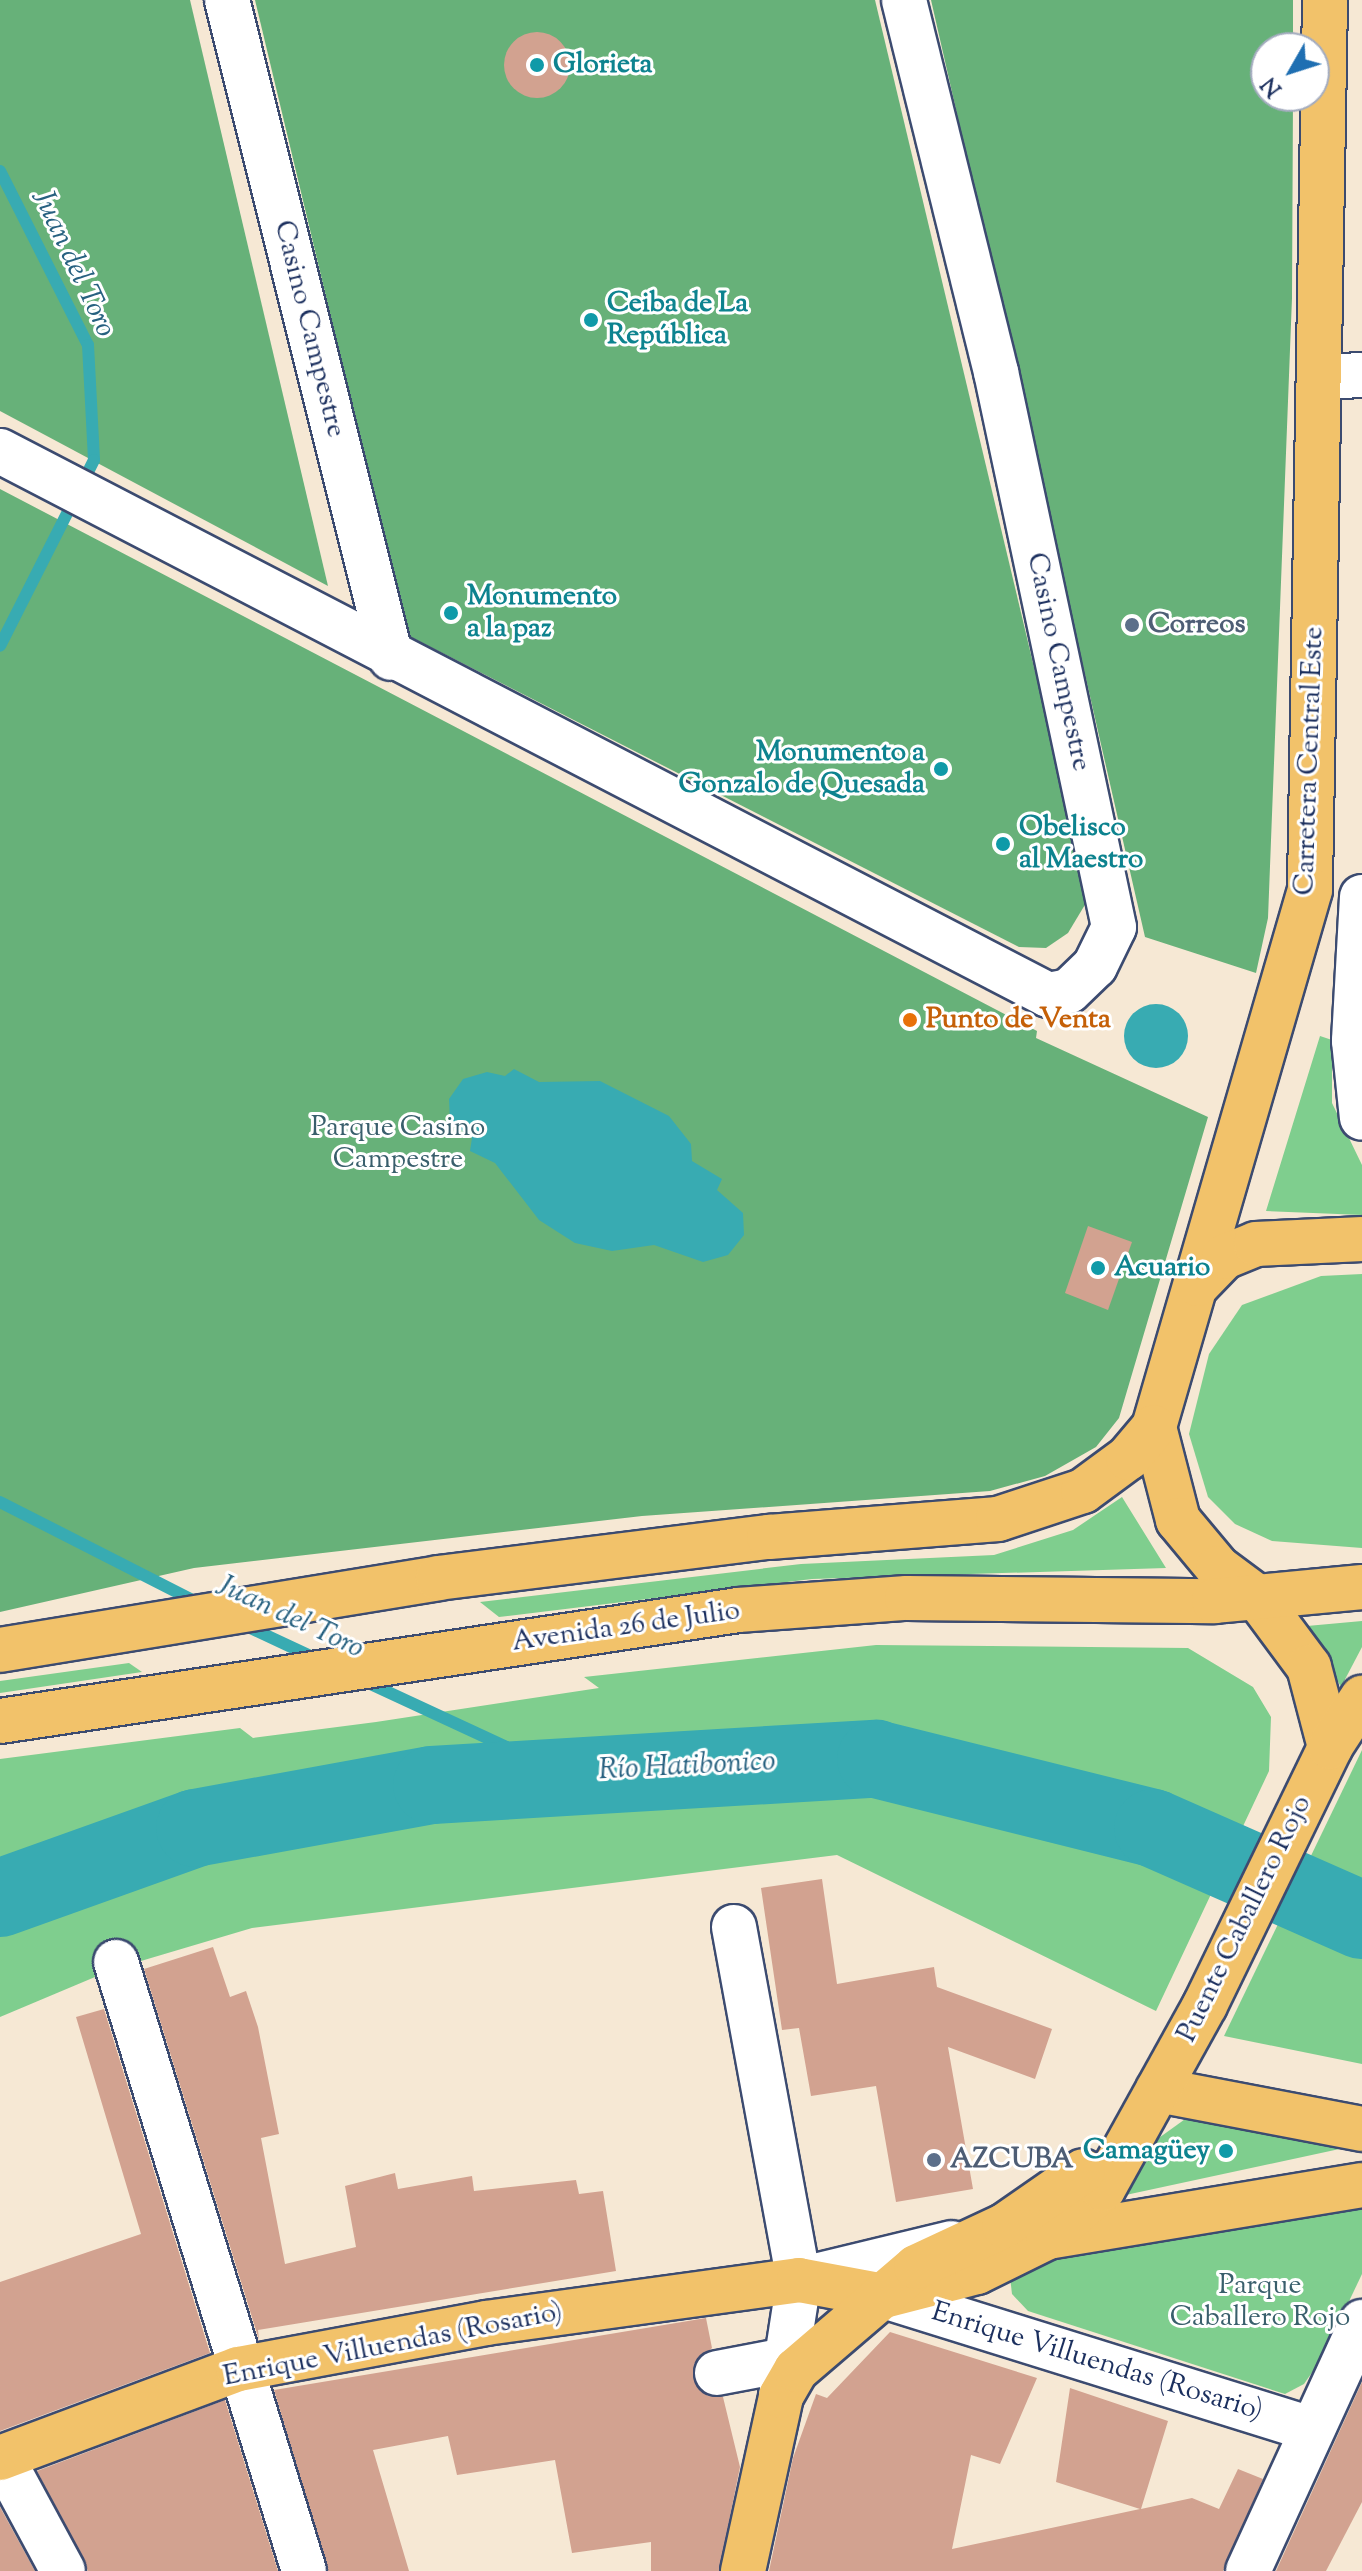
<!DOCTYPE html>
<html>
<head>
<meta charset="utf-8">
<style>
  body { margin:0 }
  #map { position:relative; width:1362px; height:2571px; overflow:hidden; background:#f6e8d4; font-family:"Sorts Mill Goudy",serif }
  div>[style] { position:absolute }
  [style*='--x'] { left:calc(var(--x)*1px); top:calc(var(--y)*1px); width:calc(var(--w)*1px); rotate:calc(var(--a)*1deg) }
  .green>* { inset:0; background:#7fce8e }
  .forest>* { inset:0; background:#67b179 }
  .water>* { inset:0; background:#38abb2 }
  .round { border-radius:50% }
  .stream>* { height:12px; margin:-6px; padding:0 6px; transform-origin:6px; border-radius:6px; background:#38abb2 }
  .river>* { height:78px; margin:-39px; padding:0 39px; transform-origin:39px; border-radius:39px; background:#38abb2 }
  .building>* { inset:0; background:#d2a290 }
  .roads { filter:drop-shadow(2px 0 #3c4b70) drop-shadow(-2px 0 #3c4b70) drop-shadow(0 2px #3c4b70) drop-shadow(0 -2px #3c4b70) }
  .minor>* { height:44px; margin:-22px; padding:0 22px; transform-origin:22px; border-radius:22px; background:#fff }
  .major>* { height:44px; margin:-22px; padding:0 22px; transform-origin:22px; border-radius:22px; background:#f2c26a }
  .dots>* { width:22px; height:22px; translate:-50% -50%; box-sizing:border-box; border:4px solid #fff; border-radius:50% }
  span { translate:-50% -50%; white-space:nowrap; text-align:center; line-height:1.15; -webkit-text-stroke:6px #fff; paint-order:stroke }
  .culture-label { font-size:28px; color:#0d838f; font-weight:700 }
  .left { translate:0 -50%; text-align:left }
  .right { translate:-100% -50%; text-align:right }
  .street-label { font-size:28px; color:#1b2f5e }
  .service-label { font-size:28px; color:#4e5e75; font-weight:700 }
  .food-label { font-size:28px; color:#c56008; font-weight:700 }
  .park-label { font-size:28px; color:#395f6c }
  .water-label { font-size:30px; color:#276180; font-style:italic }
  .north { position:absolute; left:1250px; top:32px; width:80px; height:80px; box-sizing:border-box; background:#fff; border:2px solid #a4acbf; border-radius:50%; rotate:231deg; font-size:22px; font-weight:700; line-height:32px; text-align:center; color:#1b2f5e }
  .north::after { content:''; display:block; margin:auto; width:28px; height:36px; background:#1f6fb2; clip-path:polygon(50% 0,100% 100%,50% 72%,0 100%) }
</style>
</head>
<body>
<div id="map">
  <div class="green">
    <i style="clip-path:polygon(1320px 1036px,1332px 1040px,1332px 1103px,1362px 1165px,1362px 1215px,1266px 1211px)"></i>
    <i style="clip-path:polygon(1362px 1274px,1362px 1548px,1272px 1541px,1235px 1524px,1208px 1497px,1189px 1434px,1209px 1354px,1242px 1305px,1321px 1276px)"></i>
    <i style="clip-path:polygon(1122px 1497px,1166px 1568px,812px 1579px,499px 1617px,480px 1602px,801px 1564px,994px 1555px,1073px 1530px)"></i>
    <i style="clip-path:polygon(1362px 1621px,1362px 1647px,1341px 1687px,1307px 1626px)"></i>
    <i style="clip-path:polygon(876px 1645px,1188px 1648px,1253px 1687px,1271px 1717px,1269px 1771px,1156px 2011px,837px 1855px,252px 1928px,114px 1969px,0 2017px,0 1759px,240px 1728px,253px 1738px,376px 1722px,599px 1688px,584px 1677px)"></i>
    <i style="clip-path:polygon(129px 1663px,142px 1672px,0 1693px,0 1681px)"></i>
    <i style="clip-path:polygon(1362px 1750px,1362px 2064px,1224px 2036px)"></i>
    <i style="clip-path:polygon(1188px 2117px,1358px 2145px,1121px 2196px,1156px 2140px)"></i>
    <i style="clip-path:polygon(1362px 2205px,1362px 2274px,1322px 2358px,1304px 2384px,1285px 2394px,1028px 2311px,1012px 2294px,1010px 2277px,1023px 2261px)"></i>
  </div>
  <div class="forest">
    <i style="clip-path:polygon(0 0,190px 0,328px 586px,0 411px)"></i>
    <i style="clip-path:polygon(255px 0,875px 0,1089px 898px,1068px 933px,1046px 948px,1019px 947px,407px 635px)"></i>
    <i style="clip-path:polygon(931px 0,1293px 0,1293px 48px,1266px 48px,1266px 96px,1293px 96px,1292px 298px,1268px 918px,1256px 973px,1145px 937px)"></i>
    <i style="clip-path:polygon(0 489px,1037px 1031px,1036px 1038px,1208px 1117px,1119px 1418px,1096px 1447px,1045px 1476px,990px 1491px,642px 1516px,194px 1568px,0 1612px)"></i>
  </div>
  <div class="water">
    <i class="round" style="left:1124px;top:1004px;width:64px;height:64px"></i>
    <i style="clip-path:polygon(514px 1069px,539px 1082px,600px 1081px,669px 1116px,691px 1144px,692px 1161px,722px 1179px,717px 1190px,743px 1213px,744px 1235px,728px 1255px,703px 1262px,654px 1245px,612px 1251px,575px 1243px,539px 1220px,495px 1163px,470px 1151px,472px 1138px,450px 1121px,449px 1099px,463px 1079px,487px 1072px,505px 1076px)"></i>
  </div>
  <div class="stream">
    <i style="--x:0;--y:171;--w:195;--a:63.2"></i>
    <i style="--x:88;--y:345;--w:115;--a:87"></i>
    <i style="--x:94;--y:460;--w:208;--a:116.8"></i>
    <i style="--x:0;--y:1502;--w:225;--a:27"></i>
    <i style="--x:242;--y:1624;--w:85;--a:25.1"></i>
    <i style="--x:362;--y:1680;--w:221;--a:24.9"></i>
  </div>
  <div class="river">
    <i style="--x:0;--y:1898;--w:207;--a:-19.7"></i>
    <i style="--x:195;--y:1828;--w:241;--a:-10.3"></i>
    <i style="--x:432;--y:1785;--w:445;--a:-3.4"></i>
    <i style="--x:876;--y:1759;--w:285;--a:14"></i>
    <i style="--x:1153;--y:1828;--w:228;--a:23.8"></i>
  </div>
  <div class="building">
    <i class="round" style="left:504px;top:32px;width:66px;height:66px"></i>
    <i style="clip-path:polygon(1088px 1226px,1132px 1242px,1108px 1310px,1065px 1293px)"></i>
    <i style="clip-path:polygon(822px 1879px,837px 1984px,934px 1967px,937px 1987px,1052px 2029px,1035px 2079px,948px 2047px,973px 2189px,896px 2202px,876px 2086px,811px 2096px,799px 2028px,782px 2030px,761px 1888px)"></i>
    <i style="clip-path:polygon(213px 1947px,230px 1997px,246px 1991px,258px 2027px,279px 2134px,261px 2138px,285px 2264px,356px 2247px,345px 2186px,395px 2173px,398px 2189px,472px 2176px,474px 2191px,576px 2180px,579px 2194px,603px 2191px,616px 2271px,258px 2330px,259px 2340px,144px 1969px)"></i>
    <i style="clip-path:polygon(104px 2009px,210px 2353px,0 2431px,0 2282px,141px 2234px,76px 2017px)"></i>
    <i style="clip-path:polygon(706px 2318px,712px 2348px,694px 2364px,693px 2378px,708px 2396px,723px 2397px,740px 2467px,719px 2571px,651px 2571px,651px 2542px,572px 2553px,555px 2460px,457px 2475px,448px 2436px,373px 2450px,409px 2571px,328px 2571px,274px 2390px)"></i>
    <i style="clip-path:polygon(890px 2332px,1037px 2378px,1000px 2464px,971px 2455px,952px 2549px,1140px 2509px,1056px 2482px,1070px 2388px,1168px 2421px,1141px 2509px,1192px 2498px,1219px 2509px,1238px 2469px,1263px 2479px,1223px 2571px,769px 2571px,793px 2458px,816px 2394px,827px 2398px)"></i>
    <i style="clip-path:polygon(1362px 2382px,1362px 2502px,1326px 2571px,1276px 2571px)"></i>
    <i style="clip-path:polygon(225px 2400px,278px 2571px,88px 2571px,37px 2471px)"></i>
    <i style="clip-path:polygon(0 2507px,35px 2571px,0 2571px)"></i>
  </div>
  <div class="roads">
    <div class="minor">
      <i style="--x:227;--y:0;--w:678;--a:76"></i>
      <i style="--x:1321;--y:377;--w:41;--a:-2.8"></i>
      <i style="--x:0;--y:451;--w:1181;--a:27.43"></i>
      <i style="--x:1048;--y:995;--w:21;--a:-11"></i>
      <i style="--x:1069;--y:991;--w:36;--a:-44"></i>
      <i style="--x:1095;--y:966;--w:43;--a:-64"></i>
      <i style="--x:1114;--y:927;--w:567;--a:-102"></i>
      <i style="--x:996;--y:372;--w:383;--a:-103.9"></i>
      <i style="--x:1362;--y:897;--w:144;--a:93.2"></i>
      <i style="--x:1354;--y:1041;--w:77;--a:84.1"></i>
      <i style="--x:734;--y:1927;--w:359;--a:79.6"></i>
      <i style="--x:799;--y:2280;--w:117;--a:98.8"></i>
      <i style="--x:116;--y:1962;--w:637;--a:72.84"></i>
      <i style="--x:799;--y:2280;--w:157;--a:-13.6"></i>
      <i style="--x:884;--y:2296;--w:446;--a:17.3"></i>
      <i style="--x:717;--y:2373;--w:97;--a:-10.7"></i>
      <i style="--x:2;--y:2458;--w:128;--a:61.6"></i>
      <i style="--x:1248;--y:2571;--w:274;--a:-65.4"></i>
    </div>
    <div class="major">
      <i style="--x:1325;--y:0;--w:890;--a:90.97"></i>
      <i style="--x:1310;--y:890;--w:559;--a:106.2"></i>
      <i style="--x:1154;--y:1427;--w:96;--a:75.5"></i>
      <i style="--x:1178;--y:1520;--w:62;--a:50.2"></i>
      <i style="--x:1218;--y:1568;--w:49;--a:36.6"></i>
      <i style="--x:1257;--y:1597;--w:87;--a:53.4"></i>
      <i style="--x:1309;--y:1667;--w:83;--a:75.3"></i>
      <i style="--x:1198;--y:1284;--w:37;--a:-46"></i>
      <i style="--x:1224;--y:1257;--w:35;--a:-22"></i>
      <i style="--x:1256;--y:1244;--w:106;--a:-2.7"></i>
      <i style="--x:0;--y:1650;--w:444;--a:-9.3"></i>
      <i style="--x:438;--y:1578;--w:334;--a:-7.1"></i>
      <i style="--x:769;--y:1537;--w:230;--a:-4.5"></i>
      <i style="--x:998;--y:1519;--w:89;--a:-18.2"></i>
      <i style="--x:1083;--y:1491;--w:56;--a:-36.3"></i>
      <i style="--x:1128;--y:1458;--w:40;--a:-50"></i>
      <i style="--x:0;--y:1721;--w:746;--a:-8.55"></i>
      <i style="--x:738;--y:1610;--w:169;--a:-4.1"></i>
      <i style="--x:907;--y:1598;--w:307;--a:0.6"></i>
      <i style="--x:1214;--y:1601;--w:149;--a:-5.4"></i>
      <i style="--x:1158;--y:2090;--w:208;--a:10.8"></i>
      <i style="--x:1048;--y:2237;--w:318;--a:-9.4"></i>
      <i style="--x:0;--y:2458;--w:254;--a:-20.5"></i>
      <i style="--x:238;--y:2369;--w:252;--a:-10.5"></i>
      <i style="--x:486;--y:2323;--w:316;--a:-7.8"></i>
      <i style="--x:799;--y:2280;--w:86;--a:10.7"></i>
      <i style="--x:884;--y:2296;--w:96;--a:-14.5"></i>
      <i style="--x:977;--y:2272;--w:79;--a:-26.2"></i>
      <i style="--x:1048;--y:2237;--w:73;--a:-41.1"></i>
      <i style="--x:1103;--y:2189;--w:210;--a:-61"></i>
      <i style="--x:1205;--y:2005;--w:287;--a:-64.1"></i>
      <i style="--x:1330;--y:1747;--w:59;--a:-56.9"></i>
      <i style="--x:743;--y:2571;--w:179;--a:-77.7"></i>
      <i style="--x:781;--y:2396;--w:30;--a:-60"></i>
      <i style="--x:796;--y:2370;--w:158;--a:-40.6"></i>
      <i style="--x:916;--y:2267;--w:97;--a:-25"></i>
      <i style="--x:1004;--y:2226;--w:96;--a:-34.8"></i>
    </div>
  </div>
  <div class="dots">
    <i style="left:537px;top:65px;background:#0f9aa8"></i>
    <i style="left:591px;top:320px;background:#0f9aa8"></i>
    <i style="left:451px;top:613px;background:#0f9aa8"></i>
    <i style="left:1132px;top:625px;background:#5c6f8a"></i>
    <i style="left:941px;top:769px;background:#0f9aa8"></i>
    <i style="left:1003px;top:844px;background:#0f9aa8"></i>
    <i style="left:910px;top:1020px;background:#e8710a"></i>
    <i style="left:1098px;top:1268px;background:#0f9aa8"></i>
    <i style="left:1226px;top:2151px;background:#0f9aa8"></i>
    <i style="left:934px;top:2160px;background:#5c6f8a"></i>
  </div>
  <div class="culture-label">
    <span class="left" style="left:553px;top:65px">Glorieta</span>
    <span class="left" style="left:607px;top:320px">Ceiba de La<br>República</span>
    <span class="left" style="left:467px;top:613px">Monumento<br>a la paz</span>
    <span class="right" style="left:925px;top:769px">Monumento a<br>Gonzalo de Quesada</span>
    <span class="left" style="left:1019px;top:844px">Obelisco<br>al Maestro</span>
    <span class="left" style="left:1114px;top:1268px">Acuario</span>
    <span class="right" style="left:1210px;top:2151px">Camagüey</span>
  </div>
  <div class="street-label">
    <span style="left:309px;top:329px;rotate:76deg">Casino Campestre</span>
    <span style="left:1058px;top:662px;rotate:78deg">Casino Campestre</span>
    <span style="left:1310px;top:761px;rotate:-88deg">Carretera Central Este</span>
    <span style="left:626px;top:1627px;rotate:-8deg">Avenida 26 de Julio</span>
    <span style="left:1245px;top:1919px;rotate:-64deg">Puente Caballero Rojo</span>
    <span style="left:393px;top:2345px;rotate:-11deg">Enrique Villuendas (Rosario)</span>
    <span style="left:1097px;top:2362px;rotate:17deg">Enrique Villuendas (Rosario)</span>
  </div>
  <div class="service-label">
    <span class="left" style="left:1148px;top:625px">Correos</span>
    <span class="left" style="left:950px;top:2160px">AZCUBA</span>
  </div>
  <div class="food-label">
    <span class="left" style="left:926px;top:1020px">Punto de Venta</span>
  </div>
  <div class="park-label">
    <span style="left:398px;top:1144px">Parque Casino<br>Campestre</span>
    <span style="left:1260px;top:2302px">Parque<br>Caballero Rojo</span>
  </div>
  <div class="water-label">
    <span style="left:73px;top:264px;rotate:65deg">Juan del Toro</span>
    <span style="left:290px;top:1618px;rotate:25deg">Juan del Toro</span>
    <span style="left:687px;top:1767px;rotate:-3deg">Río Hatibonico</span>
  </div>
  <div class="north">N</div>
</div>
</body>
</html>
